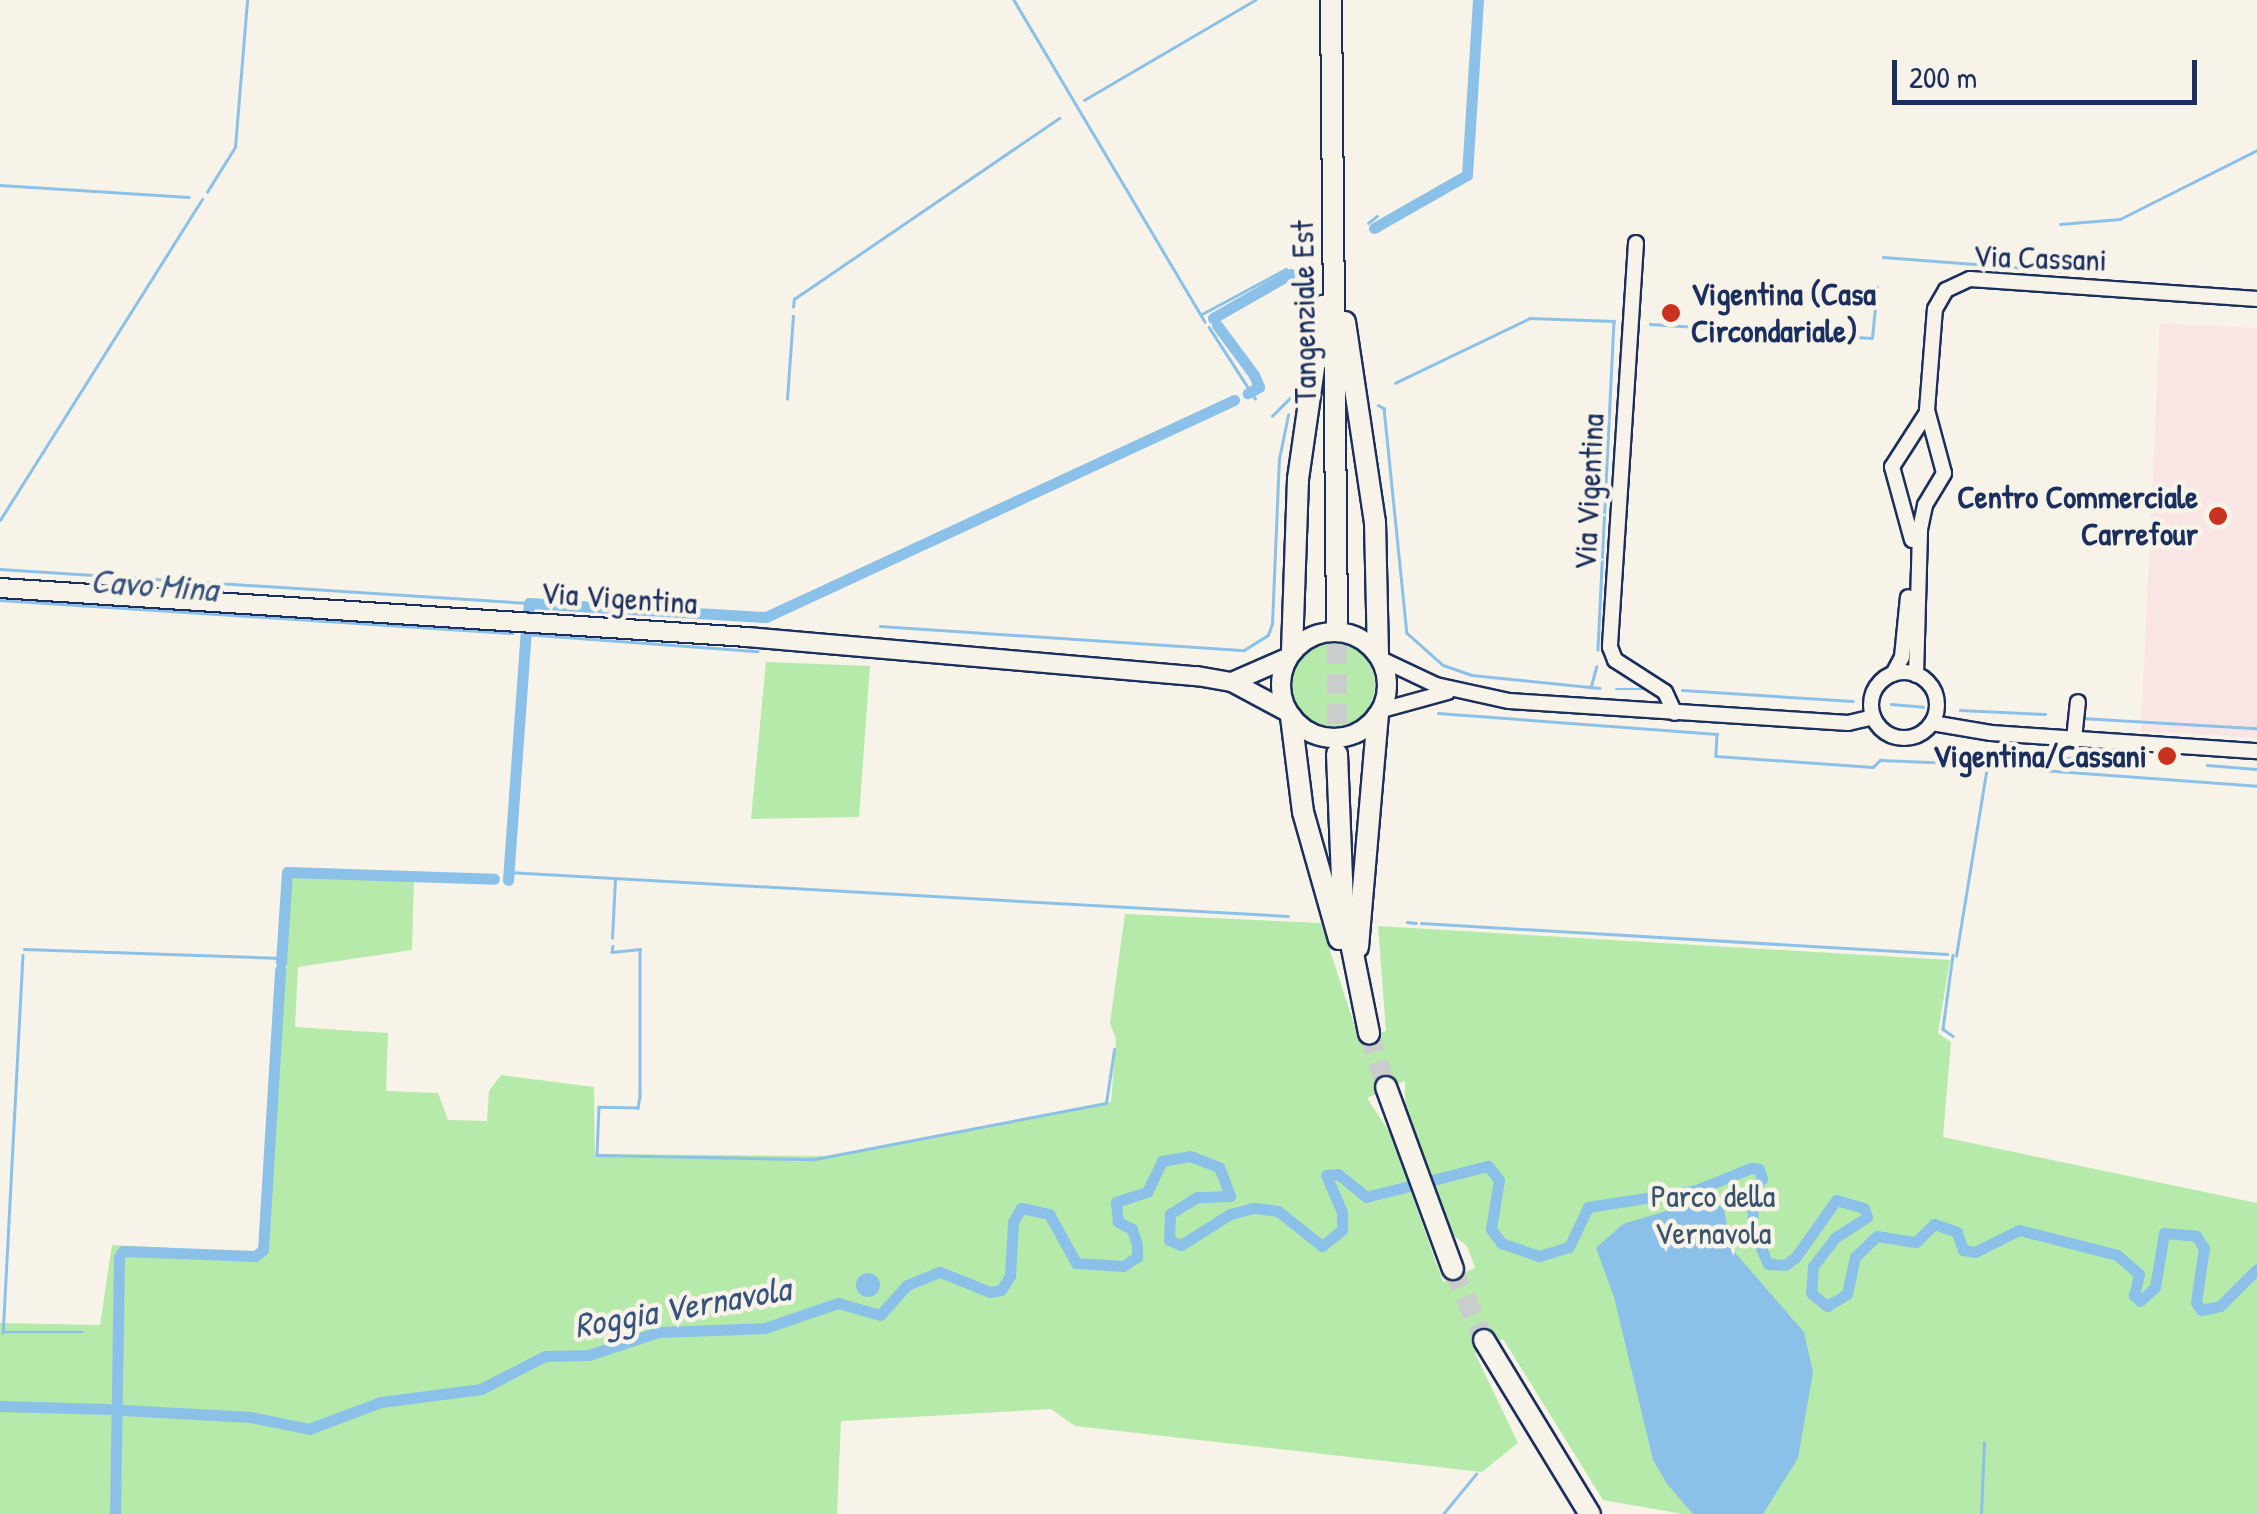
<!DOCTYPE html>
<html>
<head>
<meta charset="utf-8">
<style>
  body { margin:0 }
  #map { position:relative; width:2257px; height:1514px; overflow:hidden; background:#f7f3e8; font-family:"Patrick Hand",sans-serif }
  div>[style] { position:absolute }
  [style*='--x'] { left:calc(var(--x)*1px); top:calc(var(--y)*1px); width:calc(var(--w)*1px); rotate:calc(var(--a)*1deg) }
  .built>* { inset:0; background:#f9e5e4 }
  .green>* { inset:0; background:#b6eaab }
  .round { border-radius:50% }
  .water>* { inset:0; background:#8bc1e8 }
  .stream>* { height:2.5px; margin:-1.25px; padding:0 1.25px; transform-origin:1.25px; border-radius:1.25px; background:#8bc1e8 }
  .canal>* { height:11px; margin:-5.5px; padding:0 5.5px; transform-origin:5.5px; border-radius:5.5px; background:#8bc1e8 }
  .highway-tunnel>* { height:20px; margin-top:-10px; transform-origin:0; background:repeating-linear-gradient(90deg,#cbcccc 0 20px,transparent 0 30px) }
  .roads { filter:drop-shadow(2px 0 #1b2f5e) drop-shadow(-2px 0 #1b2f5e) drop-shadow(0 2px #1b2f5e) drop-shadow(0 -2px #1b2f5e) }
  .minor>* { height:14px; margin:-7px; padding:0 7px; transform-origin:7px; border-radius:7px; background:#f7f3e8 }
  .minor>.ring { margin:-7px; padding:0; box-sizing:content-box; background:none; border:14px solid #f7f3e8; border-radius:50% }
  .major>* { height:18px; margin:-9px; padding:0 9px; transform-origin:9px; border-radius:9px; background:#f7f3e8 }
  .major>.ring { margin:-9px; padding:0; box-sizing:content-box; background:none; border:18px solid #f7f3e8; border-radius:50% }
  .highway>* { height:20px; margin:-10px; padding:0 10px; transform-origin:10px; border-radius:10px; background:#f7f3e8 }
  .dots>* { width:28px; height:28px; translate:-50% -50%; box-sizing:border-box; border:5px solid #f7f3e8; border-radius:50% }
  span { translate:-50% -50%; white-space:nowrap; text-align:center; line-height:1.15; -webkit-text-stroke:9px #f7f3e8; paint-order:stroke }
  .street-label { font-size:32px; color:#1b2f5e }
  .poi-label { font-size:32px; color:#1b2f5e; font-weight:700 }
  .left { translate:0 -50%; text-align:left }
  .right { translate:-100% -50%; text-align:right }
  .park-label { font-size:32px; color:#3a546d }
  .water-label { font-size:35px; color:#375480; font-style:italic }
  .scale { position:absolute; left:1892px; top:60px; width:305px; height:45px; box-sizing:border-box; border:5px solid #1b2f5e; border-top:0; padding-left:12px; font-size:30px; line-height:35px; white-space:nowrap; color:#1b2f5e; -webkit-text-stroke:8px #f7f3e8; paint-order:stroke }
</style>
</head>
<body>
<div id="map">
  <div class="built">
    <i style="clip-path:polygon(2160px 323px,2257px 328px,2257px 738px,2141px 731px)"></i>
  </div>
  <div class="green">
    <i class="round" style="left:1291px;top:643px;width:84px;height:84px"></i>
    <i style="clip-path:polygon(766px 662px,870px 666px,859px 817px,751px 819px)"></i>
    <i style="clip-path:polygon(evenodd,285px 868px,414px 874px,412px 950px,298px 967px,295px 1027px,388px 1033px,386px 1091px,438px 1093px,448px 1120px,487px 1121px,489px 1091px,501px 1075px,594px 1087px,595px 1154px,831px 1156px,1111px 1102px,1116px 1039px,1110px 1023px,1125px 914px,1321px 923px,1359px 1039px,1386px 1031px,1378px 926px,1950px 960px,1938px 1033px,1951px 1042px,1943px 1137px,2257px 1203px,2257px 1514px,1683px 1514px,1603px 1500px,1503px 1339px,1475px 1353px,1518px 1443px,1482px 1472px,1075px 1426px,1051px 1409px,841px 1421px,837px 1514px,0 1514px,0 1323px,100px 1325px,112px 1245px,269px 1253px,285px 868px,1405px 1081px,1405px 1124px,1445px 1229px,1467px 1246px,1475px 1268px,1443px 1282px,1390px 1133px,1367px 1098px,1405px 1081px)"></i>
  </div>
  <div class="water">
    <i style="clip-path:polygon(1709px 1198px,1724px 1209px,1731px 1248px,1804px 1332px,1813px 1372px,1798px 1458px,1763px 1514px,1693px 1514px,1667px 1484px,1653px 1460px,1614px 1297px,1596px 1248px,1623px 1224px)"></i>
    <i class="round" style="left:856px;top:1273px;width:24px;height:24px"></i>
  </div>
  <div class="stream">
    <i style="--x:1014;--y:0;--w:374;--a:59.3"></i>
    <i style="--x:1084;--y:100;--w:198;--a:-30.3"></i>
    <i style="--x:0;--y:185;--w:189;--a:3.6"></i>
    <i style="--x:207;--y:192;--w:53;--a:-58.1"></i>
    <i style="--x:235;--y:147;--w:147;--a:-85.3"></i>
    <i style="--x:1368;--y:223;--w:11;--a:-38"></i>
    <i style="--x:2060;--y:224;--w:60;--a:-4.8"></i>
    <i style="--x:2120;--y:219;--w:153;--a:-26.7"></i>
    <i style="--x:1883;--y:257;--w:181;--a:4.4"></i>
    <i style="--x:793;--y:307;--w:8;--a:-83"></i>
    <i style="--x:794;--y:299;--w:321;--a:-34.3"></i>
    <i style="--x:1202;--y:314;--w:95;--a:-28.2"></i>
    <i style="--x:1650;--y:324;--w:222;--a:3.6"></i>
    <i style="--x:1872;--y:338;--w:51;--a:-84.4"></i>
    <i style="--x:1209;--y:327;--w:85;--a:57.1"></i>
    <i style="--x:1395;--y:383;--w:150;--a:-25.7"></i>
    <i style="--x:1530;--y:318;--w:84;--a:2"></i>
    <i style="--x:1614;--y:321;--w:329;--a:92.8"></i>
    <i style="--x:787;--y:399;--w:83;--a:-85.9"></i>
    <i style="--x:1378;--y:405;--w:7;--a:27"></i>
    <i style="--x:1384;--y:408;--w:226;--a:84.2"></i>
    <i style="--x:1407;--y:633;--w:48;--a:41.6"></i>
    <i style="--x:1443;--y:665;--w:31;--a:19"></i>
    <i style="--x:1472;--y:675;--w:128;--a:5.8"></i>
    <i style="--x:1272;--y:416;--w:30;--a:-45"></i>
    <i style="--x:0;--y:520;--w:379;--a:-57.8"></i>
    <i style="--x:0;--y:569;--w:530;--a:3.68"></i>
    <i style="--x:0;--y:600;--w:513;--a:3.69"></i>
    <i style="--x:880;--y:626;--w:365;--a:3.8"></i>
    <i style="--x:1244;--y:650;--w:28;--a:-32"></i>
    <i style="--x:1268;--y:635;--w:12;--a:-70"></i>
    <i style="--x:1272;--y:624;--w:165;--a:-87.6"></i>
    <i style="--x:1279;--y:459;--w:45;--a:-78.4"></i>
    <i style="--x:524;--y:634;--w:234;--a:4.2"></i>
    <i style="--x:1591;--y:686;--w:20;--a:-75"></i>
    <i style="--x:1616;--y:689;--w:27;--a:0"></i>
    <i style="--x:1682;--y:690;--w:171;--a:3.7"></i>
    <i style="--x:1891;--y:704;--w:32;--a:5"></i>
    <i style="--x:1960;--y:710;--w:85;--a:2.7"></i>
    <i style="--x:1438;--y:713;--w:280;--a:4.3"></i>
    <i style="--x:1717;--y:734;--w:22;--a:93"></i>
    <i style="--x:1716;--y:756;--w:157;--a:4"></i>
    <i style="--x:1873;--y:767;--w:10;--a:-45"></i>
    <i style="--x:1880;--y:760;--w:98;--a:2.3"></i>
    <i style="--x:2081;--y:718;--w:176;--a:3.3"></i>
    <i style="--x:1958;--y:750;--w:24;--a:2"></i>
    <i style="--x:1989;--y:752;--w:137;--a:4.2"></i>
    <i style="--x:2207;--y:765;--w:50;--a:4.6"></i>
    <i style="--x:508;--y:872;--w:781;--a:3.23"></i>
    <i style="--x:1407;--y:922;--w:9;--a:6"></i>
    <i style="--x:1421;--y:923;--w:527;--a:3.37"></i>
    <i style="--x:612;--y:938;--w:59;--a:-87.1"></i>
    <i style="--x:613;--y:946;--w:6;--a:99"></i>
    <i style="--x:612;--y:952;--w:28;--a:-6"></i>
    <i style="--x:640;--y:949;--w:147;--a:90"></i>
    <i style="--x:640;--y:1096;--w:12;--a:99"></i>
    <i style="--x:638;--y:1108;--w:39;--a:-179"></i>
    <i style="--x:599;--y:1107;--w:48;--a:92.4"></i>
    <i style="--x:597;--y:1155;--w:218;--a:1.1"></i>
    <i style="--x:815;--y:1159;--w:296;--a:-10.9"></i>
    <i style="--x:1106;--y:1103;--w:54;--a:-81.4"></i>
    <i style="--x:24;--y:949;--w:256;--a:2"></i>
    <i style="--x:23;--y:955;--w:378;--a:93"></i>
    <i style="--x:3;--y:1332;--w:80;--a:0"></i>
    <i style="--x:1953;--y:955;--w:75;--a:97.7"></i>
    <i style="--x:1943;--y:1029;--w:12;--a:35"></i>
    <i style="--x:1956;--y:956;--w:193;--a:-80.7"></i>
    <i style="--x:1987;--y:766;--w:271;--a:4.2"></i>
    <i style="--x:1443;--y:1514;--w:52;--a:-50.5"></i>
    <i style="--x:1981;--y:1514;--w:71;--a:-87.6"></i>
  </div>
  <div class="canal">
    <i style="--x:1374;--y:228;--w:107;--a:-29.7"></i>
    <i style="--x:1467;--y:175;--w:175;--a:-86.4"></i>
    <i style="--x:1213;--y:318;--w:89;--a:-29.7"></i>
    <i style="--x:1217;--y:325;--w:62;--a:53.5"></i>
    <i style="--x:1254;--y:375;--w:13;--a:67"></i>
    <i style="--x:1259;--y:387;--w:13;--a:151"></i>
    <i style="--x:528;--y:613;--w:10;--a:-84"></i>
    <i style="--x:529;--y:603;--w:237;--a:3.4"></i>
    <i style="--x:766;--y:617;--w:516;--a:-24.88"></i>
    <i style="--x:508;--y:880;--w:250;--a:-85.9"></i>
    <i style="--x:281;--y:962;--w:90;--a:-86.2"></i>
    <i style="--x:287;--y:872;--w:207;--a:1.9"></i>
    <i style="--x:0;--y:1406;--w:108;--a:1.6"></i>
    <i style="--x:122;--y:1410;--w:129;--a:3.1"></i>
    <i style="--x:251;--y:1417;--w:59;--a:11.7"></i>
    <i style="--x:309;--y:1429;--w:77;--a:-20.6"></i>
    <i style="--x:381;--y:1402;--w:101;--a:-7.4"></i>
    <i style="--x:481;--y:1389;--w:72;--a:-27.3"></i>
    <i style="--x:545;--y:1356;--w:44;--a:-1.3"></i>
    <i style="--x:589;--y:1355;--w:73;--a:-18.4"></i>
    <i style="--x:658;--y:1332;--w:107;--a:-2.1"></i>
    <i style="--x:765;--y:1328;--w:77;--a:-18.9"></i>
    <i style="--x:838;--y:1303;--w:44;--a:15.9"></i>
    <i style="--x:880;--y:1315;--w:40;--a:-48"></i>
    <i style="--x:907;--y:1285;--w:35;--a:-22"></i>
    <i style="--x:940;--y:1272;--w:54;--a:21.8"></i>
    <i style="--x:990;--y:1292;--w:11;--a:-10"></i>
    <i style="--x:1001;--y:1290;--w:17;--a:-57"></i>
    <i style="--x:1010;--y:1276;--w:54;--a:-86.8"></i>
    <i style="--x:1013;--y:1222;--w:16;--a:-60"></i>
    <i style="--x:1021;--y:1208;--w:29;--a:12"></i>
    <i style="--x:1049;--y:1214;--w:56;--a:61.1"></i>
    <i style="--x:1076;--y:1263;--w:47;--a:3.7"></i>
    <i style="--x:1123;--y:1266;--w:17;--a:-33"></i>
    <i style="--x:1137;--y:1257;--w:12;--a:-90"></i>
    <i style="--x:1137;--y:1245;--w:17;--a:-107"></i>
    <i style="--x:1132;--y:1229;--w:16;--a:-153"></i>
    <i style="--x:1118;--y:1222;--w:20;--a:-96"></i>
    <i style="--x:1116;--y:1202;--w:33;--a:-18"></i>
    <i style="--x:1147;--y:1192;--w:34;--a:-64"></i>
    <i style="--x:1162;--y:1161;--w:28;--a:-10"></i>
    <i style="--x:1190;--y:1156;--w:31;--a:21"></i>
    <i style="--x:1219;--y:1167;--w:31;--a:69"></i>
    <i style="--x:1230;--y:1196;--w:33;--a:178"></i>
    <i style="--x:1197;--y:1197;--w:32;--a:148"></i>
    <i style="--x:1170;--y:1214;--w:26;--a:92"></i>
    <i style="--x:1169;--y:1240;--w:13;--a:23"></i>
    <i style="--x:1181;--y:1245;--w:58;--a:-32.3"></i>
    <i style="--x:1230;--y:1214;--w:25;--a:-14"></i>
    <i style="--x:1254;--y:1208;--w:24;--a:7"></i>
    <i style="--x:1278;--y:1211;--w:56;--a:38.5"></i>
    <i style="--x:1322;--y:1246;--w:26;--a:-39"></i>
    <i style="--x:1342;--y:1230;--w:18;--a:-90"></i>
    <i style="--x:1342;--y:1212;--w:40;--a:-113.4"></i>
    <i style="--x:1326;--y:1175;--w:12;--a:-5"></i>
    <i style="--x:1338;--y:1174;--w:36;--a:39"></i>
    <i style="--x:1366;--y:1197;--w:126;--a:-14.3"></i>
    <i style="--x:1488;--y:1166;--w:18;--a:52"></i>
    <i style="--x:1499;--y:1180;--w:50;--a:99.3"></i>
    <i style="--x:1491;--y:1229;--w:17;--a:54"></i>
    <i style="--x:1501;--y:1243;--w:40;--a:18.9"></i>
    <i style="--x:1539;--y:1256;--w:31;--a:-17"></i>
    <i style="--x:1569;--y:1247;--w:44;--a:-64.6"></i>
    <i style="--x:1588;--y:1207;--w:109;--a:-8.9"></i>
    <i style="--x:1696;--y:1190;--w:59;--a:-21.8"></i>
    <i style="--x:1751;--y:1168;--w:8;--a:7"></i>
    <i style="--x:1759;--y:1169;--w:10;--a:73"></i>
    <i style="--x:1762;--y:1179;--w:13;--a:132"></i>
    <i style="--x:1753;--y:1189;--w:39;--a:91"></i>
    <i style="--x:1752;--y:1228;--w:39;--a:66"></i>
    <i style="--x:1768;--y:1264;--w:17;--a:3"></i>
    <i style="--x:1785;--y:1265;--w:12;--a:-35"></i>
    <i style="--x:1795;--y:1258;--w:71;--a:-54.7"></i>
    <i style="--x:1836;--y:1200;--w:29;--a:16"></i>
    <i style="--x:1864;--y:1208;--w:9;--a:72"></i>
    <i style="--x:1867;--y:1217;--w:38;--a:147"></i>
    <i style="--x:1835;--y:1238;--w:36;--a:128"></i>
    <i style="--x:1813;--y:1266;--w:27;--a:94"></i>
    <i style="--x:1811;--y:1293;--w:21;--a:39"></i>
    <i style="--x:1827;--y:1306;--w:23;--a:-31"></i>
    <i style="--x:1847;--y:1294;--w:38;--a:-78"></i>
    <i style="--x:1855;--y:1257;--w:30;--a:-44"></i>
    <i style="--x:1877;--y:1236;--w:39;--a:9"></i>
    <i style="--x:1916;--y:1242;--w:25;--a:-45"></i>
    <i style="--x:1934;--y:1224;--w:24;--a:19"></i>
    <i style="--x:1957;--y:1232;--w:19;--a:72"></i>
    <i style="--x:1963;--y:1250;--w:12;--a:9"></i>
    <i style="--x:1975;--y:1252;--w:49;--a:-26.6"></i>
    <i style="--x:2019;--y:1230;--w:101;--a:14.3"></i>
    <i style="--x:2117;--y:1255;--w:29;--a:41"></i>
    <i style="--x:2139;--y:1274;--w:22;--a:103"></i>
    <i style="--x:2134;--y:1295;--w:8;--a:45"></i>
    <i style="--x:2140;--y:1301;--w:21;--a:-43"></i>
    <i style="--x:2155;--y:1287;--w:55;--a:-80.5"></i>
    <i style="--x:2164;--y:1233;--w:32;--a:5"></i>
    <i style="--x:2196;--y:1236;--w:14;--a:56"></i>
    <i style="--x:2204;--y:1248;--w:55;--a:98.4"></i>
    <i style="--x:2196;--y:1302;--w:9;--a:58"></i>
    <i style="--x:2201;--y:1310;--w:19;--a:-12"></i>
    <i style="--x:2220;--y:1306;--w:52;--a:-45"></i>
    <i style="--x:115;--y:1514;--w:257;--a:-89.1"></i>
    <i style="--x:119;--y:1257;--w:7;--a:-56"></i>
    <i style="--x:123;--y:1251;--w:132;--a:2.2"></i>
    <i style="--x:255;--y:1256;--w:10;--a:-37"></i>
    <i style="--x:263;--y:1250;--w:281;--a:-86.5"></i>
  </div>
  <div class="highway-tunnel">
    <i style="--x:1337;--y:754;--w:131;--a:-90"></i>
    <i style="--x:1369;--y:1033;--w:57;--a:72.5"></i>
    <i style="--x:1453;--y:1269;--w:77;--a:66.4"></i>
  </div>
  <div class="roads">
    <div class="minor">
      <i style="--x:1636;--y:243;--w:405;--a:93.7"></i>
      <i style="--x:1610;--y:647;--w:14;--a:69"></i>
      <i style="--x:1615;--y:660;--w:59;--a:32.6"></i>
      <i style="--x:1665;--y:692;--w:23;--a:65"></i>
      <i style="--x:1912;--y:540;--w:76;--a:-105.3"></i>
      <i style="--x:1892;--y:467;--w:63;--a:-57.3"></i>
      <i style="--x:1381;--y:659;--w:61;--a:25.3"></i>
      <i style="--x:1436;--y:685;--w:75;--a:12.4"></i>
      <i style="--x:1509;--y:701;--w:340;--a:3.7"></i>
      <i style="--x:1848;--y:723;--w:26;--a:-13"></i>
      <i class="ring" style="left:1871px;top:672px;width:52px;height:52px"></i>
      <i style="--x:1893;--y:674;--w:19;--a:-62"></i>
      <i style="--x:1902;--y:657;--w:60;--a:-84.3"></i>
      <i style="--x:1916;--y:675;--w:146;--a:-88.4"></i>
      <i style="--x:1920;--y:529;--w:25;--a:-78"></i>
      <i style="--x:1925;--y:505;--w:37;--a:-59"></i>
      <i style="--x:1944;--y:473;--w:65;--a:-105.1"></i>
      <i style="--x:1927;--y:410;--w:101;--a:-85.5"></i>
      <i style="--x:1935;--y:309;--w:22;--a:-60"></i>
      <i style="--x:1946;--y:290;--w:26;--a:-25"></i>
      <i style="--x:1970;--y:279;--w:288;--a:4"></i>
      <i style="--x:1382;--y:710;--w:68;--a:-15.3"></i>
      <i style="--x:1932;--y:723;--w:60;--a:9.6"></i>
      <i style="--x:1991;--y:733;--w:267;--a:3.9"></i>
      <i style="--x:2074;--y:739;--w:37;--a:-84"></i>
    </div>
    <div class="major">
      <i style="--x:0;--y:588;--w:749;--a:3.75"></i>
      <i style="--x:747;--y:637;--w:452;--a:5"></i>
      <i style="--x:1197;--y:676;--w:36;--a:10"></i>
      <i style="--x:1232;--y:682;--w:64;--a:28.2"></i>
      <i class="ring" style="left:1281px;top:632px;width:88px;height:88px"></i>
      <i style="--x:1232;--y:682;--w:60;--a:-23.6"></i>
    </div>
    <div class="highway">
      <i style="--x:1331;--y:0;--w:623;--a:89.45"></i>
      <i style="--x:1345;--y:322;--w:202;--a:81.5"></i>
      <i style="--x:1375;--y:522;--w:132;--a:88.7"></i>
      <i style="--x:1292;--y:651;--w:172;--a:-88"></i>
      <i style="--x:1298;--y:479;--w:175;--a:-81.8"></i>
      <i style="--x:1291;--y:717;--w:96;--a:82.8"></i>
      <i style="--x:1303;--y:812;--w:132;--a:74.2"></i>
      <i style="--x:1337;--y:754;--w:150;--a:87.7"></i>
      <i style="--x:1343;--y:904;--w:132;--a:78.6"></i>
      <i style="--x:1358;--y:947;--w:232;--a:-85.1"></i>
      <i style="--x:1386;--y:1087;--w:194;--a:69.8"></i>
      <i style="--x:1484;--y:1340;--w:204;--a:58.7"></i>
    </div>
  </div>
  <div class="dots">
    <i style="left:1671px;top:313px;background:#c8321e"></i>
    <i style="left:2218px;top:516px;background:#c8321e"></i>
    <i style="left:2167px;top:756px;background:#c8321e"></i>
  </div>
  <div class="street-label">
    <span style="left:2040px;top:258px;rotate:2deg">Via Cassani</span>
    <span style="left:1304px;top:312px;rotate:-91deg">Tangenziale Est</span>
    <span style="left:1589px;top:492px;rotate:-87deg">Via Vigentina</span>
    <span style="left:619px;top:598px;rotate:4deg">Via Vigentina</span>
  </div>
  <div class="poi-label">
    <span class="left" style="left:1691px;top:313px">Vigentina (Casa<br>Circondariale)</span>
    <span class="right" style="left:2198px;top:516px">Centro Commerciale<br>Carrefour</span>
    <span class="right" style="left:2147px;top:756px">Vigentina/Cassani</span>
  </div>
  <div class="park-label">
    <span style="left:1713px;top:1215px">Parco della<br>Vernavola</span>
  </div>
  <div class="water-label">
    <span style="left:154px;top:585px;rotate:4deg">Cavo Mina</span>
    <span style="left:682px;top:1307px;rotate:-10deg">Roggia Vernavola</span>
  </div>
  <div class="scale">200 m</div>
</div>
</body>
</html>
